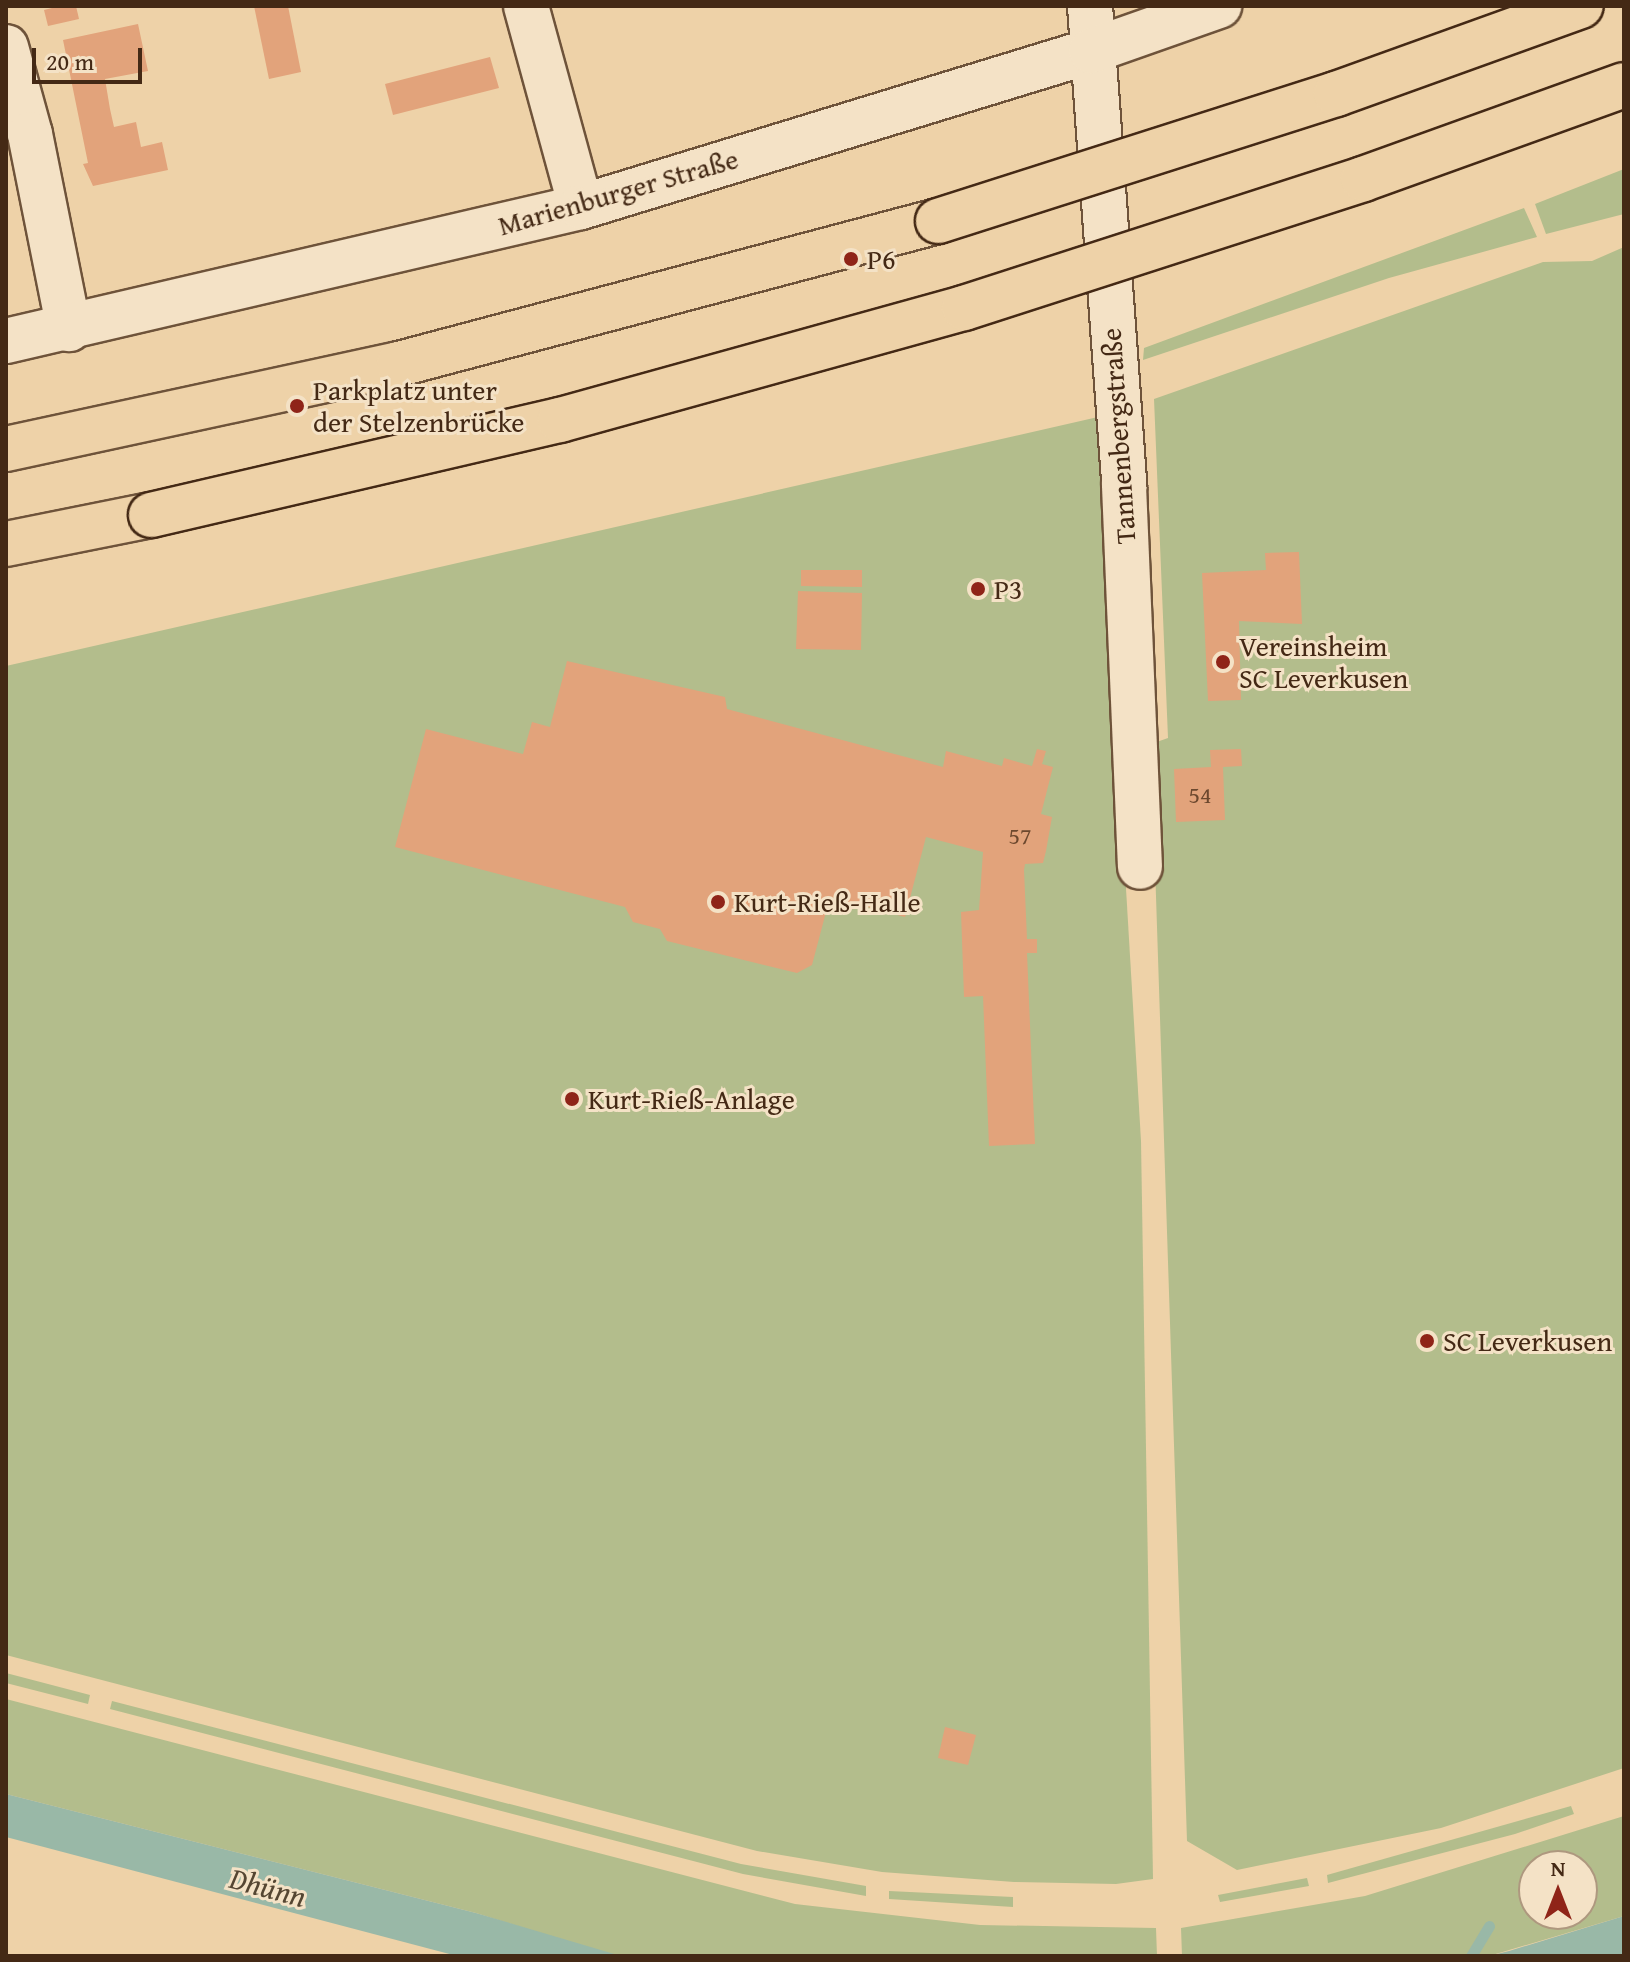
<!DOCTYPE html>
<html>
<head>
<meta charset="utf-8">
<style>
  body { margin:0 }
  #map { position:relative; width:1630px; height:1962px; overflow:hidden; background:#eed2a8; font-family:"Gentium Book Plus",serif }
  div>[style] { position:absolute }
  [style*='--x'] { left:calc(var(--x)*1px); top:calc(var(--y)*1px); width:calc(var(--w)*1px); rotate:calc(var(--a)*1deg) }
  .green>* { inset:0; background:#b3bd8c }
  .water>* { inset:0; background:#99b8a7 }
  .stream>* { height:11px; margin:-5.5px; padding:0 5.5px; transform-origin:5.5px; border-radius:5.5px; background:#99b8a7 }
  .building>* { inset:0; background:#e2a37b }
  .roads { filter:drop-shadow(2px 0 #6e533a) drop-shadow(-2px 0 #6e533a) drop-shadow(0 2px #6e533a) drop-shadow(0 -2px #6e533a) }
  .minor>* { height:44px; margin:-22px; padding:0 22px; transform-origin:22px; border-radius:22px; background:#f4e2c6 }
  .highway>* { height:44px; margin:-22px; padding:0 22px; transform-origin:22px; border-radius:22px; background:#eed2a8 }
  .bridges { filter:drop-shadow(2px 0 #442915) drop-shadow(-2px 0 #442915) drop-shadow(0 2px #442915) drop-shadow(0 -2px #442915) }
  .highway-bridge>* { height:44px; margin:-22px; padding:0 22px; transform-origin:22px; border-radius:22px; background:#eed2a8 }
  .dots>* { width:22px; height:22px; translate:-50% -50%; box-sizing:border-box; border:4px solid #f4e2c6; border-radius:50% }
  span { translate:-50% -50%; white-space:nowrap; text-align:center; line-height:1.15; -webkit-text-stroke:6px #f4e2c6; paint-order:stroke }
  .number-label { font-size:24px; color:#6c482e }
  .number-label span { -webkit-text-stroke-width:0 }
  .street-label { font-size:28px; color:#442915 }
  .poi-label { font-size:28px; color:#442915 }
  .left { translate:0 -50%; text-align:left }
  .water-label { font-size:30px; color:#554632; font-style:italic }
  .frame { position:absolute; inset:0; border:8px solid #442915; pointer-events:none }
  .north { position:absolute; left:1518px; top:1850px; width:80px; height:80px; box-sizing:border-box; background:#f4e2c6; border:2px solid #ae987f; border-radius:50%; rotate:0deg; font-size:22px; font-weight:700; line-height:32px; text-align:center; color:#442915 }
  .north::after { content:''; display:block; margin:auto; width:28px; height:36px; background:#8f2418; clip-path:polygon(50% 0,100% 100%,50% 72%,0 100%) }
  .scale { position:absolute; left:32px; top:48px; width:110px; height:36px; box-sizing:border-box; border:4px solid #442915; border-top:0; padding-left:10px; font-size:24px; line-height:28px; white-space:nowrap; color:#442915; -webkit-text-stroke:6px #f4e2c6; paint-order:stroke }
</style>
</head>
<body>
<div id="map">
  <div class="green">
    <i style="clip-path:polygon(1624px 169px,1624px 214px,1546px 234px,1535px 204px)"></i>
    <i style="clip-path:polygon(1524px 208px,1537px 237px,1389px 278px,1143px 360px,1144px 348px)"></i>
    <i style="clip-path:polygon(1624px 247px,1624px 1768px,1441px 1828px,1237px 1870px,1187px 1841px,1151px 744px,1168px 738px,1154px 399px,1543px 262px,1592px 261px)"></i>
    <i style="clip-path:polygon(1098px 417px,1141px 1141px,1153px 1879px,1116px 1884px,1014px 1882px,882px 1872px,757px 1851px,6px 1655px,6px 666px)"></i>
    <i style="clip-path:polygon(6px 1673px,90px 1695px,88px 1704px,6px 1683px)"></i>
    <i style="clip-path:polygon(6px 1699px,795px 1904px,980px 1925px,1156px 1928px,1157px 1956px,621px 1956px,594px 1950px,476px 1913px,6px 1794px)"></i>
    <i style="clip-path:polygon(112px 1701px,741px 1864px,866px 1886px,866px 1896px,743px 1874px,110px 1709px)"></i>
    <i style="clip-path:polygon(1571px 1806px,1574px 1814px,1515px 1834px,1328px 1883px,1327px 1875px)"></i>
    <i style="clip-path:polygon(evenodd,1624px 1816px,1624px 1916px,1489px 1956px,1182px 1956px,1181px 1928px,1365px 1896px,1624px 1816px,1534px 1866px,1582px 1866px,1582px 1914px,1534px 1914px,1534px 1866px)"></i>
    <i style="clip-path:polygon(1307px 1878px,1309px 1886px,1220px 1902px,1218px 1895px)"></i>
    <i style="clip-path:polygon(889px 1891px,1013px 1897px,1013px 1907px,889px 1899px)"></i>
  </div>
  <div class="water">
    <i style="clip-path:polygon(6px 1794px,476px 1913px,621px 1956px,457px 1956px,6px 1837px)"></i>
    <i style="clip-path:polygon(1624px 1916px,1624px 1956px,1489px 1956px,1509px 1951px)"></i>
  </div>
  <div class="stream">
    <i style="--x:1471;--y:1956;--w:35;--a:-59"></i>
  </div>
  <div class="building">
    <i style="clip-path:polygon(60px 6px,76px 6px,79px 19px,48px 26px,44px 10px)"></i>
    <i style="clip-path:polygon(254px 6px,288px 6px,301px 72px,269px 79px)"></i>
    <i style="clip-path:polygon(138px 24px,148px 71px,105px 79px,110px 109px,114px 127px,136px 122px,141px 147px,162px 142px,168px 170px,93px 186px,83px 164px,88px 163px,63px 40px)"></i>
    <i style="clip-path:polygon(490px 57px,499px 88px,393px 115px,385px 84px)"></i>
    <i style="clip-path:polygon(1299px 552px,1302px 624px,1239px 621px,1241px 700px,1208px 701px,1202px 573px,1266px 570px,1265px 553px)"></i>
    <i style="clip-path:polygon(801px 570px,862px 570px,862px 587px,801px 586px)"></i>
    <i style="clip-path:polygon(798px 591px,862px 593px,861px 650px,796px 649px)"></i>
    <i style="clip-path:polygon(567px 661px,725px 697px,727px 709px,943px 767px,946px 751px,1002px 766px,1004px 758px,1032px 766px,1037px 749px,1046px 751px,1042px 764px,1053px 767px,1041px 814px,1052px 817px,1046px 851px,1043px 863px,1025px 864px,1024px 870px,1027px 939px,1037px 939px,1037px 953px,1027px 953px,1035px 1144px,989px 1146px,983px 996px,964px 997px,961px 912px,979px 910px,983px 852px,926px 837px,905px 917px,830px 897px,812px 965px,797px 973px,667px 941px,660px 929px,633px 922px,625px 907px,395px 847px,426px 729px,523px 754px,532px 722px,550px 727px)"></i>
    <i style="clip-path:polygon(1241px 749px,1242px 766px,1223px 767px,1225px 820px,1176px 822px,1174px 769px,1211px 767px,1210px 750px)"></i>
    <i style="clip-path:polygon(945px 1727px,976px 1735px,968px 1765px,938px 1758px)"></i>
  </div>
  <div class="roads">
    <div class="minor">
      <i style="--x:526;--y:6;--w:208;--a:74.7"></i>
      <i style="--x:1090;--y:6;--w:481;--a:85.9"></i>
      <i style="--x:1124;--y:486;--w:381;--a:87.6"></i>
      <i style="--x:6;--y:47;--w:90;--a:74.6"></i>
      <i style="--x:30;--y:134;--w:199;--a:78.7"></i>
      <i style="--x:6;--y:341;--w:590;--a:-13.12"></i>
      <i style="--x:581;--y:207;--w:533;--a:-17.01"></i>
      <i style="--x:1091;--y:51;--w:136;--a:-19.4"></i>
    </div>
    <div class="highway">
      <i style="--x:6;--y:449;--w:402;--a:-12.2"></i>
      <i style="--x:399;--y:364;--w:558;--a:-14.86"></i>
      <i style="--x:6;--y:544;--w:148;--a:-11.3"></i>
    </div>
  </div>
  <div class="bridges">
    <div class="highway-bridge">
      <i style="--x:938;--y:221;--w:418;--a:-17.7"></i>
      <i style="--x:1336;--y:94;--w:260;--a:-19.8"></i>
      <i style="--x:151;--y:515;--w:420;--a:-13.1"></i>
      <i style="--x:560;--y:420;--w:419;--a:-15.5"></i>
      <i style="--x:964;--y:308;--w:419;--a:-17.9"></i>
      <i style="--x:1363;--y:179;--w:277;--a:-19.8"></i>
    </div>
  </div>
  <div class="dots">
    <i style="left:851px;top:259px;background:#8f2418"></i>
    <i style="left:297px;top:406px;background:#8f2418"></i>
    <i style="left:978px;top:589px;background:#8f2418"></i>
    <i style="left:1223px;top:662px;background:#8f2418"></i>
    <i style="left:718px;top:902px;background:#8f2418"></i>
    <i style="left:572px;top:1099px;background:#8f2418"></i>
    <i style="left:1427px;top:1341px;background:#8f2418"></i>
  </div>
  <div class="number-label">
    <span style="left:1200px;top:795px">54</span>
    <span style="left:1020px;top:836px">57</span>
  </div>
  <div class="street-label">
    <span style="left:618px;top:192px;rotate:-16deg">Marienburger Straße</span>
    <span style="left:1118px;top:436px;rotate:-94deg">Tannenbergstraße</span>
  </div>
  <div class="poi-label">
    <span class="left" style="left:867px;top:259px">P6</span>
    <span class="left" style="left:313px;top:406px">Parkplatz unter<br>der Stelzenbrücke</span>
    <span class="left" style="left:994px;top:589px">P3</span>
    <span class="left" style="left:1239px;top:662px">Vereinsheim<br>SC Leverkusen</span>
    <span class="left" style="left:734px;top:902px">Kurt-Rieß-Halle</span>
    <span class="left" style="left:588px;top:1099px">Kurt-Rieß-Anlage</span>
    <span class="left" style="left:1443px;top:1341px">SC Leverkusen</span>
  </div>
  <div class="water-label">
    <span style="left:268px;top:1887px;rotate:15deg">Dhünn</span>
  </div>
  <div class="frame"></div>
  <div class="north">N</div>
  <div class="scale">20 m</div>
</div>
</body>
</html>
